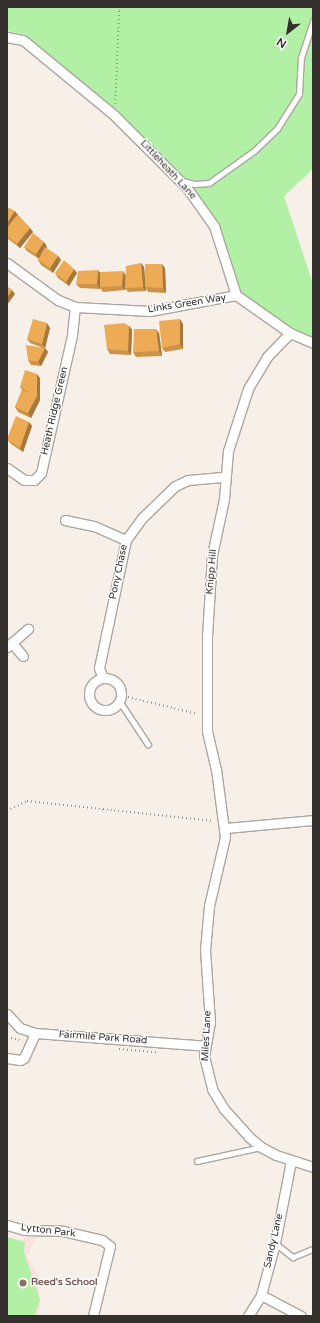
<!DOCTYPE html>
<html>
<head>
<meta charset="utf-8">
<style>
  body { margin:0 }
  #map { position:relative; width:320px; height:1323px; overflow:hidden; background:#f6f0e9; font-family:"Varela Round",sans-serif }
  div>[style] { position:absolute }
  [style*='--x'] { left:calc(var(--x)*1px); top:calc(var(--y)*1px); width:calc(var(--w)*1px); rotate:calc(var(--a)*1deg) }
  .education>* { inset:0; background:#fbe0e0 }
  .green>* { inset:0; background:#b2f1a5 }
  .path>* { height:1.5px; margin-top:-0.75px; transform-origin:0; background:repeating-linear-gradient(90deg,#97928d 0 1px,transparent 0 4px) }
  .roads { filter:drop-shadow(1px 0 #aca6a0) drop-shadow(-1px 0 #aca6a0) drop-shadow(0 1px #aca6a0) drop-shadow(0 -1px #aca6a0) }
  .lane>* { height:4.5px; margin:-2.25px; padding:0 2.25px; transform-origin:2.25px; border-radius:2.25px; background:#fff }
  .street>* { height:9px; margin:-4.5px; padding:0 4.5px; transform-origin:4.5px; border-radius:4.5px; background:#fff }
  .street>.ring { margin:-4.5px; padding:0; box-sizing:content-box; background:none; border:9px solid #fff; border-radius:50% }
  .wall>* { inset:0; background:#cd934a }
  .shaded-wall>* { inset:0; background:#a7783c }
  .building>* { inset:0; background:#eeab56 }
  .dots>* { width:11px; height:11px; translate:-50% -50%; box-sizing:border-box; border:2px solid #fff; border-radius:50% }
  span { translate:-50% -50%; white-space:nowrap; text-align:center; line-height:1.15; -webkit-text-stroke:3px #fff; paint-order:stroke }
  .street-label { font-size:10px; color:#33302e }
  .education-label { font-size:10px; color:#785e54; font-weight:700 }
  .left { translate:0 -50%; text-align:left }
  .frame { position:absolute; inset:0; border:8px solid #33302e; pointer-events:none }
  .north { position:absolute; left:268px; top:12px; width:40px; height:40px; -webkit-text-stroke:3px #fff; paint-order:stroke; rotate:211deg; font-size:11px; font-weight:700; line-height:16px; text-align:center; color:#33302e }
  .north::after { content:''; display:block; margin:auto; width:14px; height:18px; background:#33302e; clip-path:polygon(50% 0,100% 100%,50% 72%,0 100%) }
</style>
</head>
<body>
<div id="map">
  <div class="education">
    <i style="clip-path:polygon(25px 1236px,36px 1237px,27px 1256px,38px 1274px,40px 1305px,38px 1316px,7px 1316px,7px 1237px,23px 1241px)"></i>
  </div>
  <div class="green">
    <i style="clip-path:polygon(7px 7px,313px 7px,313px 169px,284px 196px,313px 284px,313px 339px,293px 330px,239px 293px,217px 224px,114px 115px,26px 35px,7px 31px)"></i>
    <i style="clip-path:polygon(7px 1237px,25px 1242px,24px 1252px,40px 1300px,34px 1316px,7px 1316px)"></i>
  </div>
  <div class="path">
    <i style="--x:110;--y:7;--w:12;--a:0"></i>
    <i style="--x:115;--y:104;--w:94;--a:-87.6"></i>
    <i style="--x:119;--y:10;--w:4;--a:-45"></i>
    <i style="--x:124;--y:696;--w:76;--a:13.7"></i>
    <i style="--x:7;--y:811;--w:22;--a:-27"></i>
    <i style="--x:27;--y:801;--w:188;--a:6.1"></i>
    <i style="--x:7;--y:1037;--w:16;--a:14"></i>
    <i style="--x:119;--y:1049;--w:38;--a:5"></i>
  </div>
  <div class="roads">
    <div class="lane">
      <i style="--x:182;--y:181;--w:13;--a:13"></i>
      <i style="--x:195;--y:184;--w:14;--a:-4"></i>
      <i style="--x:209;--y:183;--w:55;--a:-35.4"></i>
      <i style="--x:254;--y:151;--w:32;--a:-44"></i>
      <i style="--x:277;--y:129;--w:41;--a:-57.8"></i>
      <i style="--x:299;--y:94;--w:36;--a:-87"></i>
      <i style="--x:301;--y:58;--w:39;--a:-72"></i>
      <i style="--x:119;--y:700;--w:53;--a:56.6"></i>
      <i style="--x:197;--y:1161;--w:66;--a:-12.3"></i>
      <i style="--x:275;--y:1243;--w:23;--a:38"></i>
      <i style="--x:293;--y:1257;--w:22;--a:-22"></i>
    </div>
    <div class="street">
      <i style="--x:7;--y:37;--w:16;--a:11"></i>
      <i style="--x:23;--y:40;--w:118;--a:39.5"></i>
      <i style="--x:114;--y:115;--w:103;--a:45"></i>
      <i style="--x:187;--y:188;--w:47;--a:54.6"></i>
      <i style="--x:214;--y:226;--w:72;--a:72.3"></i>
      <i style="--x:236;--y:295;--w:66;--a:35.1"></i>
      <i style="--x:290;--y:333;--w:25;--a:23"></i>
      <i style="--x:7;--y:263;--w:63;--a:36"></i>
      <i style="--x:58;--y:300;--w:18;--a:22"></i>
      <i style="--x:75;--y:307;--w:75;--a:3.1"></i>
      <i style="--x:150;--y:311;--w:87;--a:-10.5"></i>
      <i style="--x:290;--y:333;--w:33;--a:134"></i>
      <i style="--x:267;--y:357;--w:37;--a:121"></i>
      <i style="--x:248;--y:389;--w:65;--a:107.9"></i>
      <i style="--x:228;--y:451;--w:48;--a:94.8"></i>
      <i style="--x:224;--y:499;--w:57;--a:102.1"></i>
      <i style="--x:212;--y:555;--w:81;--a:93.5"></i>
      <i style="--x:207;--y:636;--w:95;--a:90"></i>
      <i style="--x:207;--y:731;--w:39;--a:77"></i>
      <i style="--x:216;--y:769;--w:69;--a:82.5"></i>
      <i style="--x:225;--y:837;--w:71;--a:103.1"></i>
      <i style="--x:209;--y:906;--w:44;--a:95.2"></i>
      <i style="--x:205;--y:950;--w:72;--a:86"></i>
      <i style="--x:210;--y:1022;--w:35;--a:100"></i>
      <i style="--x:204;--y:1056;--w:34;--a:76"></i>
      <i style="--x:212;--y:1089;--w:23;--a:59"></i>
      <i style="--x:224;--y:1109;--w:38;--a:48"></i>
      <i style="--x:249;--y:1137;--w:16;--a:40"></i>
      <i style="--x:261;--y:1147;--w:17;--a:28"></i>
      <i style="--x:276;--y:1155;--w:39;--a:18"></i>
      <i style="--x:7;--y:468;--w:21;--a:35"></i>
      <i style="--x:24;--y:480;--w:10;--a:0"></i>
      <i style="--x:34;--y:480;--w:10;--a:-45"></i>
      <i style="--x:41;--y:473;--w:141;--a:-77.3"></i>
      <i style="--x:72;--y:335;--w:28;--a:-84"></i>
      <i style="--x:65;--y:520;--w:30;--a:12"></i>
      <i style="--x:94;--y:526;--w:35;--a:24"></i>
      <i style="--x:12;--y:643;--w:17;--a:50"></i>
      <i style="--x:7;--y:647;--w:28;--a:-41"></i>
      <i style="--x:103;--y:678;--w:11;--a:-112"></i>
      <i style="--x:99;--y:668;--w:131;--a:-78.1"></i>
      <i style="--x:126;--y:540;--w:26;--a:-54"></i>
      <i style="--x:141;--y:519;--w:47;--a:-44.1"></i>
      <i style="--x:175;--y:486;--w:14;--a:-25"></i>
      <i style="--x:188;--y:480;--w:37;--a:-5"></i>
      <i class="ring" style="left:89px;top:678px;width:23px;height:23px"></i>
      <i style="--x:225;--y:828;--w:88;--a:-5.2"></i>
      <i style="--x:7;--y:1014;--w:19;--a:47"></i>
      <i style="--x:20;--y:1028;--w:16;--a:18"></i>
      <i style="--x:35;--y:1033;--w:171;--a:4.3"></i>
      <i style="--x:7;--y:1058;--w:13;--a:9"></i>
      <i style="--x:20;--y:1060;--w:4;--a:-27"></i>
      <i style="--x:24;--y:1058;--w:27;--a:-66"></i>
      <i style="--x:7;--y:1225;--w:18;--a:16"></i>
      <i style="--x:24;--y:1230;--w:39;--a:1"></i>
      <i style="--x:63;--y:1231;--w:40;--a:13"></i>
      <i style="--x:102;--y:1240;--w:10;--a:37"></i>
      <i style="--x:110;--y:1246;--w:72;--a:103.7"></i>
      <i style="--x:261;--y:1295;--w:45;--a:27.7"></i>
      <i style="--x:248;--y:1316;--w:25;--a:-58"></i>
      <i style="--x:261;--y:1295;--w:54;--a:-74.9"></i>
      <i style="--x:275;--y:1243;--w:84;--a:-79"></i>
    </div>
  </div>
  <div class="wall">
    <i style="clip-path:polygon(7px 207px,18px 215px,30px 228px,33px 232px,20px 248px,7px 238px)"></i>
    <i style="clip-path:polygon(44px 242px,47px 247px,46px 248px,58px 256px,61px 260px,53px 273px,41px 265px,38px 260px,39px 259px,27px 251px,24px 247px)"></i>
    <i style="clip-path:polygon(141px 263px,144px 267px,145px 280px,165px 268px,166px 293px,148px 292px,146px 288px,146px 291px,128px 292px,126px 289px,125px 290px,103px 292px,100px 288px,100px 289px,80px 288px,76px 284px,100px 273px,126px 275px)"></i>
    <i style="clip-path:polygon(55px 273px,77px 273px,69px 286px,58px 278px)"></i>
    <i style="clip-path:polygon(183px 324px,183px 349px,165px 352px,162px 348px)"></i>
    <i style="clip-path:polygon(129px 326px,132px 330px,131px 355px,110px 354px,107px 349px)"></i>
    <i style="clip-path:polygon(50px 328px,45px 348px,48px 352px,41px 366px,31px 365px,28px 360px,41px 347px,30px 343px,27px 339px)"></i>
    <i style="clip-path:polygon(159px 333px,162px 356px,136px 357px,133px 352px)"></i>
    <i style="clip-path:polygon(40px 378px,40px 400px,31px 418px,18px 412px,15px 407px,22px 390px,20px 387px)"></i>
    <i style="clip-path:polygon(29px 422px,32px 426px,23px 452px,11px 444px,7px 439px)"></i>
  </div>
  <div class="shaded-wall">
    <i style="clip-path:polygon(15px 211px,18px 215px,7px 231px,7px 223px)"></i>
    <i style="clip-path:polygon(30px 228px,33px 232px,20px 248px,17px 244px)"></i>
    <i style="clip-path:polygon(44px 242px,47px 247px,39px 259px,36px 254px)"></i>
    <i style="clip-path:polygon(58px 256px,61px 260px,53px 273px,50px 268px)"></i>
    <i style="clip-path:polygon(141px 263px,144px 267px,146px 291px,143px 287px)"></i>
    <i style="clip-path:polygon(162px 264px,165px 268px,166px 293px,163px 288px)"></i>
    <i style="clip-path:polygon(74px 269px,77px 273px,69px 286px,66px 282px)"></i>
    <i style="clip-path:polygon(98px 270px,101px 274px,100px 289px,97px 284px)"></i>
    <i style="clip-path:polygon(123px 271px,126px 276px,125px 290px,122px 286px)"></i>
    <i style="clip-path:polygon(12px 290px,15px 294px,7px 305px,7px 297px)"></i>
    <i style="clip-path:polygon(180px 319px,183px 324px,183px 349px,180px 344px)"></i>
    <i style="clip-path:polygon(47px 323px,50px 328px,45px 348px,48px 352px,41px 366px,38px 362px,45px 348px,42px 344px)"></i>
    <i style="clip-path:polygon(129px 326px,132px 330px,131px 355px,128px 351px)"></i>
    <i style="clip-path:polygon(156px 329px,159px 333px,162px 356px,159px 351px)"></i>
    <i style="clip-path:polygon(37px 374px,40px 378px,40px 400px,31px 418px,28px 413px)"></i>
    <i style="clip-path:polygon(29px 422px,32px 426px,23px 452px,20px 448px)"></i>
  </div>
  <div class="building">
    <i style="clip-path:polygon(7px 207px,15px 211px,7px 223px)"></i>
    <i style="clip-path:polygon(17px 215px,30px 228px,17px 244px,7px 236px,7px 228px)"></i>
    <i style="clip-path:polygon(33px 233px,44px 242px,36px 254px,24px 247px)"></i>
    <i style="clip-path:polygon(45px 247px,58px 256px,50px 268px,38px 260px)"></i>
    <i style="clip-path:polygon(64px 260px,74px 269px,66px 282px,55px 273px)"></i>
    <i style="clip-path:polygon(141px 263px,143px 287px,125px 288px,126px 266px)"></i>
    <i style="clip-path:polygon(145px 264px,162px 264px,163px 288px,145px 287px)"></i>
    <i style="clip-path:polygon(98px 270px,97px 284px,76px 284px,78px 271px)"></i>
    <i style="clip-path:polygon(123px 271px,122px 286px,100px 287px,100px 272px)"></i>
    <i style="clip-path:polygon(7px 286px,12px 290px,7px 297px)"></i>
    <i style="clip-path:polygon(33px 319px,47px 323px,42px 344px,27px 339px)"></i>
    <i style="clip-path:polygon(180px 319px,180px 344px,162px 348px,159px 321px)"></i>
    <i style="clip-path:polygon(124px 323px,129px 326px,128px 351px,107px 349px,104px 325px)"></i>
    <i style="clip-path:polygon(134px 329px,156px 329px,159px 351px,133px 352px)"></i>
    <i style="clip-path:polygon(26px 345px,45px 348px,38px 362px,28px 360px)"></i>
    <i style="clip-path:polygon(25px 370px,37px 374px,37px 396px,28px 413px,15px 407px,22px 390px,31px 393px,20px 387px)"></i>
    <i style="clip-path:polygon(16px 416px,29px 422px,20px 448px,7px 439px)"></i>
  </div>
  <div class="dots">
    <i style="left:23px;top:1283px;background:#8d6e63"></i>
  </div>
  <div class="street-label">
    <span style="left:168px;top:170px;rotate:47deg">Littleheath Lane</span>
    <span style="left:187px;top:304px;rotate:-9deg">Links Green Way</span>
    <span style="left:55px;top:411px;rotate:-77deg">Heath Ridge Green</span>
    <span style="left:119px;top:572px;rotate:-78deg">Pony Chase</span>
    <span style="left:212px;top:572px;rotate:-85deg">Knipp Hill</span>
    <span style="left:207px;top:1036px;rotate:-87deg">Miles Lane</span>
    <span style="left:103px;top:1038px;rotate:4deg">Fairmile Park Road</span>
    <span style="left:48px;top:1231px;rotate:7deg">Lytton Park</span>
    <span style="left:274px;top:1241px;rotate:-77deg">Sandy Lane</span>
  </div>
  <div class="education-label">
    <span class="left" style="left:31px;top:1283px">Reed's School</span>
  </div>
  <div class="frame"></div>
  <div class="north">N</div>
</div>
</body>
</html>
